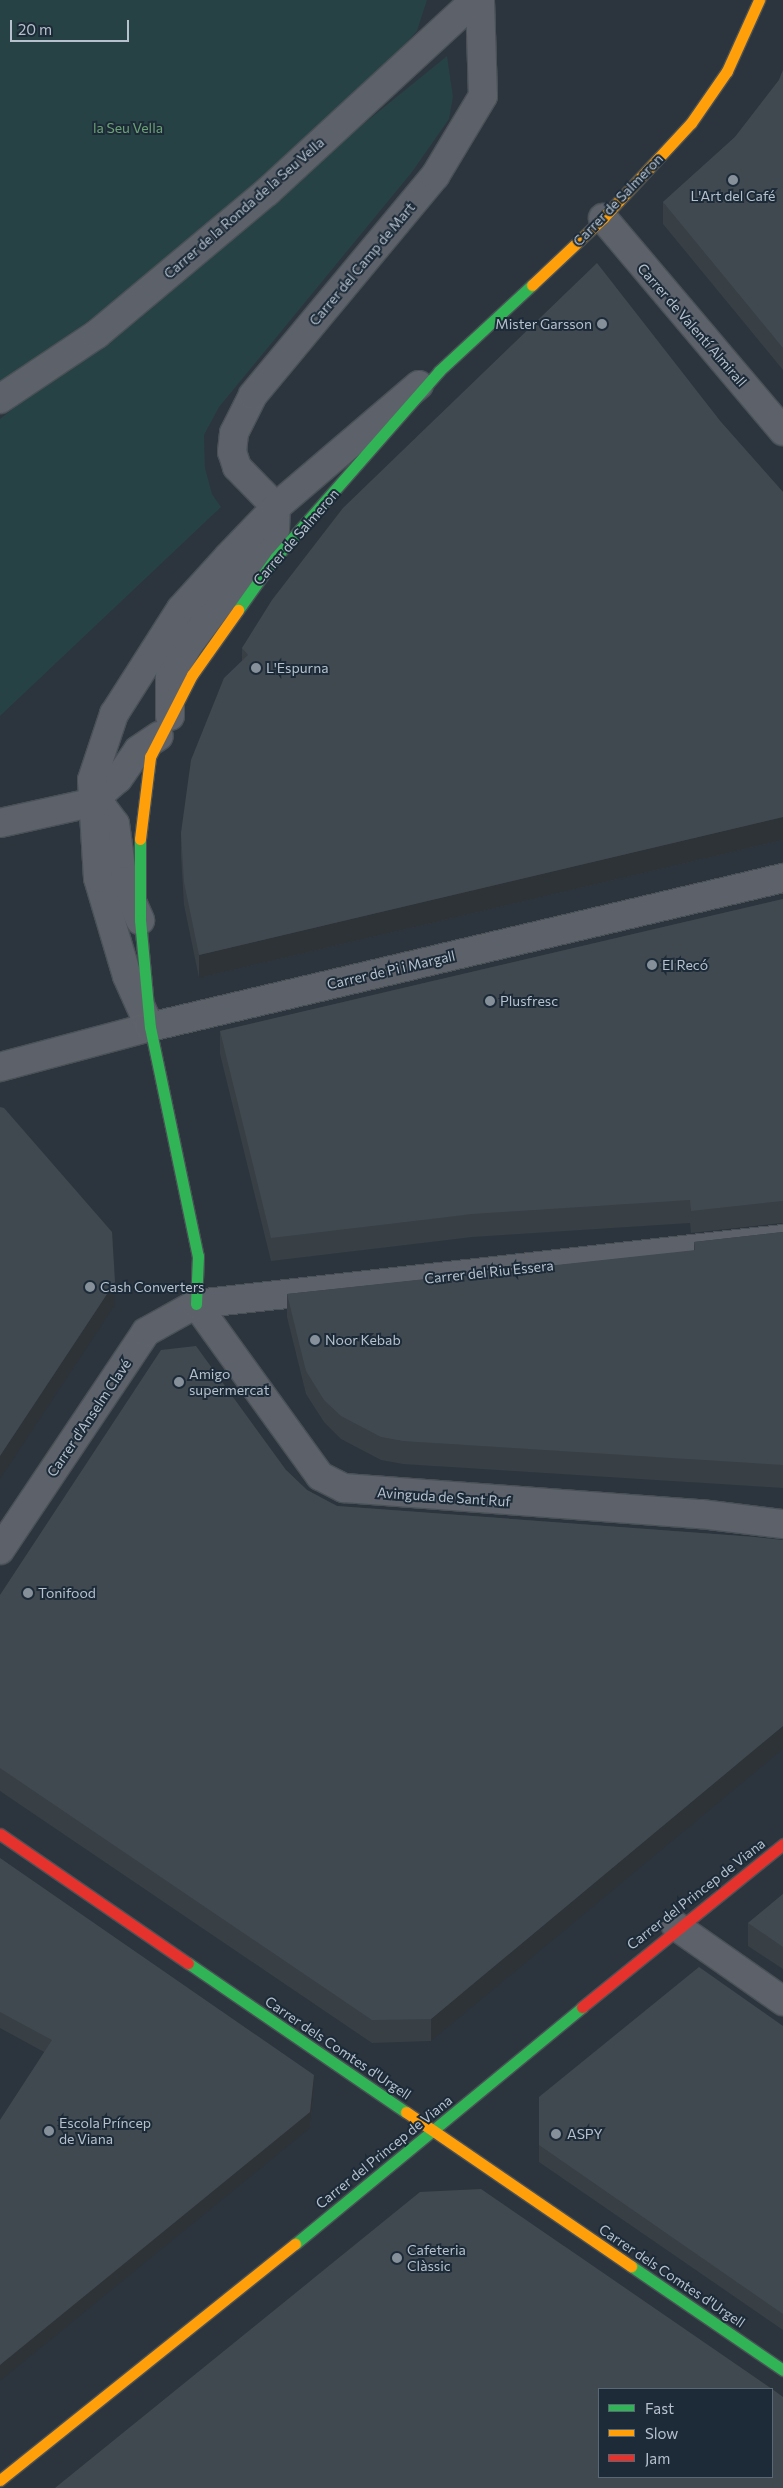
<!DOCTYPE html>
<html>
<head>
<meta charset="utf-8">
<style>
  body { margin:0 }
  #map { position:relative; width:783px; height:2488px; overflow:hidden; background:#2c353d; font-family:Commissioner,sans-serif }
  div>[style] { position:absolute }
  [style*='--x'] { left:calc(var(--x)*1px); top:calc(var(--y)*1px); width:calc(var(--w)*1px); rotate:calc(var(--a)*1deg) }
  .green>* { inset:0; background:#274244 }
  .roads { filter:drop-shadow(1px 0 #4a5157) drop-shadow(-1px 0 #4a5157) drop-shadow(0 1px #4a5157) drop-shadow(0 -1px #4a5157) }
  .street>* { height:28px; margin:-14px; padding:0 14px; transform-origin:14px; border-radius:14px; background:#5d626a }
  .fast>* { height:11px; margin:-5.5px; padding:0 5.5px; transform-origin:5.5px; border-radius:5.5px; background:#30b455 }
  .slow>* { height:11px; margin:-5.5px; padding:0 5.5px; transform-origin:5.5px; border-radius:5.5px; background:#ff9f0a }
  .jam>* { height:11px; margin:-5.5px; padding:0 5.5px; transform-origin:5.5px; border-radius:5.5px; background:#e5322d }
  .wall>* { inset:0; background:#383f45 }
  .shaded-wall>* { inset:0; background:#2e3338 }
  .building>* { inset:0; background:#414950 }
  .dots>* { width:14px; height:14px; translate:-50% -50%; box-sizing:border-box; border:2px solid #1d2b39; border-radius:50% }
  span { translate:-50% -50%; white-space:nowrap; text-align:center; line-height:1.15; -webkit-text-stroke:4px #1d2b39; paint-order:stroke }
  .park-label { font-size:14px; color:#6ba173 }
  .poi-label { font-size:14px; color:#b6c1cd }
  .right { translate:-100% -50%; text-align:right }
  .left { translate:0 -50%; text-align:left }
  .street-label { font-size:14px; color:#b6c1cd }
  .legend { position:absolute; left:598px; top:2388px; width:175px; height:90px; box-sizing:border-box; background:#1d2b39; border:1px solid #5a6774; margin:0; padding:6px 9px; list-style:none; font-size:15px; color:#b6c1cd }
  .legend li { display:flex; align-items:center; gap:10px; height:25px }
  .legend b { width:25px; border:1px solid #5a6774 }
  .scale { position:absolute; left:10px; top:20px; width:119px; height:22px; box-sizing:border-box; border:2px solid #b6c1cd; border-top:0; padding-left:6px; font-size:15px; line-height:18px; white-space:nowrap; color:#b6c1cd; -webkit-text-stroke:4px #1d2b39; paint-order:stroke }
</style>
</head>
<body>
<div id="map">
  <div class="green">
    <i style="clip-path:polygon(0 0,427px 0,417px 31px,366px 87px,201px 235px,0 389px)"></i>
    <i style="clip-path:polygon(447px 56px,453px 97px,449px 119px,412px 172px,219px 407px,204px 435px,205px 468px,212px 494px,221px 507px,0 716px,0 419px)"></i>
  </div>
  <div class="roads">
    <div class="street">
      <i style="--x:603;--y:218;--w:279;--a:49.8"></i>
      <i style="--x:0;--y:399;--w:117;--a:-33.8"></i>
      <i style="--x:97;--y:334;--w:222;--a:-39.9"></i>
      <i style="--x:267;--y:192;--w:283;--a:-42.7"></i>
      <i style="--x:170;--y:716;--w:39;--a:-90"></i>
      <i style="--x:170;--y:677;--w:38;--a:-60"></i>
      <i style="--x:189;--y:644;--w:143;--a:-53"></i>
      <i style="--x:275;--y:530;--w:23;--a:-88"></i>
      <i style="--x:276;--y:507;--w:56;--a:-134.3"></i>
      <i style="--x:237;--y:467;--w:16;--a:-108"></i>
      <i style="--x:232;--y:452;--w:19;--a:-84"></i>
      <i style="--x:234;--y:433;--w:42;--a:-63.4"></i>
      <i style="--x:253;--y:395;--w:285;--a:-50.3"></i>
      <i style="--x:435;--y:176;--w:93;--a:-59"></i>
      <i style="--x:483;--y:96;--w:96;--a:-91.8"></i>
      <i style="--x:90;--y:803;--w:14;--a:21"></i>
      <i style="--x:103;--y:808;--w:20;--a:53"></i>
      <i style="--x:115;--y:824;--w:58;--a:82"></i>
      <i style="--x:123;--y:881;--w:43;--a:66.4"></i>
      <i style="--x:0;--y:823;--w:92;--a:-12.5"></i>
      <i style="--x:90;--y:803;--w:37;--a:-41"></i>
      <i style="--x:118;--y:779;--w:35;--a:-55"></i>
      <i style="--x:138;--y:750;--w:25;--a:-34"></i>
      <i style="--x:148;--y:1023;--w:51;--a:-114.1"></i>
      <i style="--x:127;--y:976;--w:102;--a:-106.5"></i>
      <i style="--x:98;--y:878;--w:98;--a:-93.5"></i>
      <i style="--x:92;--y:780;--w:70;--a:-71.6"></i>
      <i style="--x:114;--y:714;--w:125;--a:-57.5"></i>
      <i style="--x:181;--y:609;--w:70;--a:-47.9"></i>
      <i style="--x:228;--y:557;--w:69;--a:-46.2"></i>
      <i style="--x:276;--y:507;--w:188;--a:-40.5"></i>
      <i style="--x:0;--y:1067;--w:155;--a:-14.9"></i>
      <i style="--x:150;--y:1027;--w:650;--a:-13.25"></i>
      <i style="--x:196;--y:1304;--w:212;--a:54.2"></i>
      <i style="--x:320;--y:1476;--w:27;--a:27"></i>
      <i style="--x:344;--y:1488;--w:358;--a:4.2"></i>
      <i style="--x:701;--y:1514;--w:83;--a:7"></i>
      <i style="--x:0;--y:1550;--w:262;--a:-56.2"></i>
      <i style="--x:146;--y:1332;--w:57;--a:-29.2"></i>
      <i style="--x:196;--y:1304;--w:591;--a:-6.32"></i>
      <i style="--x:676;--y:1926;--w:131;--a:35"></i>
    </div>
    <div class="fast">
      <i style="--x:238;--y:610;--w:64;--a:-54.6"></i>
      <i style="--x:275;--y:558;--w:249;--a:-48.7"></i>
      <i style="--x:439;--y:371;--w:127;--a:-42.8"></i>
      <i style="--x:140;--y:839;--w:81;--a:90"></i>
      <i style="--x:140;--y:920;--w:107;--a:84.7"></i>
      <i style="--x:150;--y:1027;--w:234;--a:78.2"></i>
      <i style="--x:198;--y:1256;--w:48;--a:92.4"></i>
      <i style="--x:188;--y:1963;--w:264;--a:34.4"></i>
      <i style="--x:295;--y:2244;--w:372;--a:-39.5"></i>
      <i style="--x:631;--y:2266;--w:184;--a:34.4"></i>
    </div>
    <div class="slow">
      <i style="--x:532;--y:285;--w:98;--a:-43.3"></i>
      <i style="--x:603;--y:218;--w:129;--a:-47.2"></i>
      <i style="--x:691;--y:123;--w:63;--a:-55.3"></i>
      <i style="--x:727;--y:71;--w:78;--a:-65.7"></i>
      <i style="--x:140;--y:839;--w:83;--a:-83"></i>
      <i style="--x:150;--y:757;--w:92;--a:-62.9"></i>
      <i style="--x:192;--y:675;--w:80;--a:-54.7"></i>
      <i style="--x:406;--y:2112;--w:273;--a:34.4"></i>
      <i style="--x:0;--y:2480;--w:378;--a:-38.7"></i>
    </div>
    <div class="jam">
      <i style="--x:0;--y:1834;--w:228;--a:34.5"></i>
      <i style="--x:582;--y:2007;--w:259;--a:-39"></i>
    </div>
  </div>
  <div class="wall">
    <i style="clip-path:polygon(783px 70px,783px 370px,663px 224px,663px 202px,735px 137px,779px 80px)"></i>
    <i style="clip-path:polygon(721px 422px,783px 492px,783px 840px,199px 978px,184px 905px,181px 856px,181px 833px,242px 661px,242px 648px)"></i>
    <i style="clip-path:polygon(783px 899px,783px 1224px,782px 1223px,691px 1233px,690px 1223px,472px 1237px,271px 1261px,220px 1054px,220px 1031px)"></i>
    <i style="clip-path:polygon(783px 1232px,783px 1488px,403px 1464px,381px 1460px,341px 1439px,324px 1422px,306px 1394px,287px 1317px,287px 1294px,694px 1251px,694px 1242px)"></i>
    <i style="clip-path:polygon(286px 1470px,307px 1490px,337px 1506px,755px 1537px,431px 2041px,372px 2043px,0 1791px,0 1595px)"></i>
    <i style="clip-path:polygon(0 1858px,314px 2091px,310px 2128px,44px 2052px,0 2028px)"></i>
    <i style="clip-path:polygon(783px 1894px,783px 1969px,748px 1946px,748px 1923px)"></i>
    <i style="clip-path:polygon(783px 2026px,783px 2330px,539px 2162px,539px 2097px)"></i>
  </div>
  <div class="shaded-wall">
    <i style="clip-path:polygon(783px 817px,783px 840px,199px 978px,199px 955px)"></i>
    <i style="clip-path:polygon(115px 1282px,115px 1305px,0 1479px,0 1456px)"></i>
    <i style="clip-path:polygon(783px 1726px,783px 1749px,431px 2041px,431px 2019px)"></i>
    <i style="clip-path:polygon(314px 2075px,314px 2091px,310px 2128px,0 2381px,0 2365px)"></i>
  </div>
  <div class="building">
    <i style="clip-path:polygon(783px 70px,783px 348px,663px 202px,735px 137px,779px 80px)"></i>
    <i style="clip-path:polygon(597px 263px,721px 422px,783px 492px,783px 817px,199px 955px,184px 882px,181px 833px,191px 760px,224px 678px,248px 655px,242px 648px,272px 600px,343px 508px)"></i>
    <i style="clip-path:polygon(783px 899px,783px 1201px,782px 1201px,691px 1211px,690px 1200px,472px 1214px,271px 1238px,220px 1031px)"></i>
    <i style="clip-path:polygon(0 1107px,4px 1108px,112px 1232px,115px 1282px,0 1456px)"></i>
    <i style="clip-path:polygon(783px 1232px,783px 1465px,403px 1441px,381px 1437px,341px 1416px,324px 1400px,306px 1371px,287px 1294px,695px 1250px,694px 1242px)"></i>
    <i style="clip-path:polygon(196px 1346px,286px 1470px,307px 1490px,337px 1506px,755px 1537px,783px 1540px,783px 1726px,431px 2019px,372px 2020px,0 1768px,0 1595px,161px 1350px)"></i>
    <i style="clip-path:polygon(0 1858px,314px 2075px,310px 2112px,0 2365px,0 2120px,52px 2040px,0 2012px)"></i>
    <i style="clip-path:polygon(783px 1894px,783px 1947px,748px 1923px)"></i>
    <i style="clip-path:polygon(699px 1967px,783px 2026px,783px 2314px,539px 2145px,539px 2097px)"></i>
    <i style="clip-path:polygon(481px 2189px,772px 2389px,599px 2389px,599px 2477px,772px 2477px,772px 2389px,783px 2397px,783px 2488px,55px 2488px,420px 2192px)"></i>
  </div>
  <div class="dots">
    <i style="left:733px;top:180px;background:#86909b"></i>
    <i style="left:602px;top:324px;background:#86909b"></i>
    <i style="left:256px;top:668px;background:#86909b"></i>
    <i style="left:652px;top:965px;background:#86909b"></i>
    <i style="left:490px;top:1001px;background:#86909b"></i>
    <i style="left:90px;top:1287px;background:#86909b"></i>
    <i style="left:315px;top:1340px;background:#86909b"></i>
    <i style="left:179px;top:1382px;background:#86909b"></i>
    <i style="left:28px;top:1593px;background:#86909b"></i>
    <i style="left:49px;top:2131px;background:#86909b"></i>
    <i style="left:556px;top:2134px;background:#86909b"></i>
    <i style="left:397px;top:2258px;background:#86909b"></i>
  </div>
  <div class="park-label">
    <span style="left:128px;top:128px">la Seu Vella</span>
  </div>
  <div class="poi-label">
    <span style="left:733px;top:196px">L'Art del Café</span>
    <span class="right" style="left:592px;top:324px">Mister Garsson</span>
    <span class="left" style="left:266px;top:668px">L'Espurna</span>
    <span class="left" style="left:662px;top:965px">El Recó</span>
    <span class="left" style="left:500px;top:1001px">Plusfresc</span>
    <span class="left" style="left:100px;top:1287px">Cash Converters</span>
    <span class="left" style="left:325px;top:1340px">Noor Kebab</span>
    <span class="left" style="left:189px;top:1382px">Amigo<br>supermercat</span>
    <span class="left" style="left:38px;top:1593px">Tonifood</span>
    <span class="left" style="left:59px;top:2131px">Escola Príncep<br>de Viana</span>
    <span class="left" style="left:567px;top:2134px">ASPY</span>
    <span class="left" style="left:407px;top:2258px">Cafeteria<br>Clàssic</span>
  </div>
  <div class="street-label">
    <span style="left:618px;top:200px;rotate:-46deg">Carrer de Salmeron</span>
    <span style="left:244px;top:208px;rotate:-41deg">Carrer de la Ronda de la Seu Vella</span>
    <span style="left:362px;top:264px;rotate:-50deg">Carrer del Camp de Mart</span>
    <span style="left:692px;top:325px;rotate:49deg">Carrer de Valentí Almirall</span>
    <span style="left:296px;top:537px;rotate:-49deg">Carrer de Salmeron</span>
    <span style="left:391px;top:970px;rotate:-13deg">Carrer de Pi i Margall</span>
    <span style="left:489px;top:1272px;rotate:-6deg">Carrer del Riu Essera</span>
    <span style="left:89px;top:1418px;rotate:-56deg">Carrer d'Anselm Clavé</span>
    <span style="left:444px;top:1497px;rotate:4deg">Avinguda de Sant Ruf</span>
    <span style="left:696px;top:1894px;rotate:-38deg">Carrer del Princep de Viana</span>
    <span style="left:338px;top:2048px;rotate:34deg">Carrer dels Comtes d'Urgell</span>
    <span style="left:384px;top:2152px;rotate:-39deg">Carrer del Princep de Viana</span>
    <span style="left:672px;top:2276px;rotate:34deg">Carrer dels Comtes d'Urgell</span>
  </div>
  <ul class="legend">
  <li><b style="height:6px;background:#30b455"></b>Fast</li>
  <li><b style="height:6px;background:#ff9f0a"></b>Slow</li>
  <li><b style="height:6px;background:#e5322d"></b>Jam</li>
  </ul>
  <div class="scale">20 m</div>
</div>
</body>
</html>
